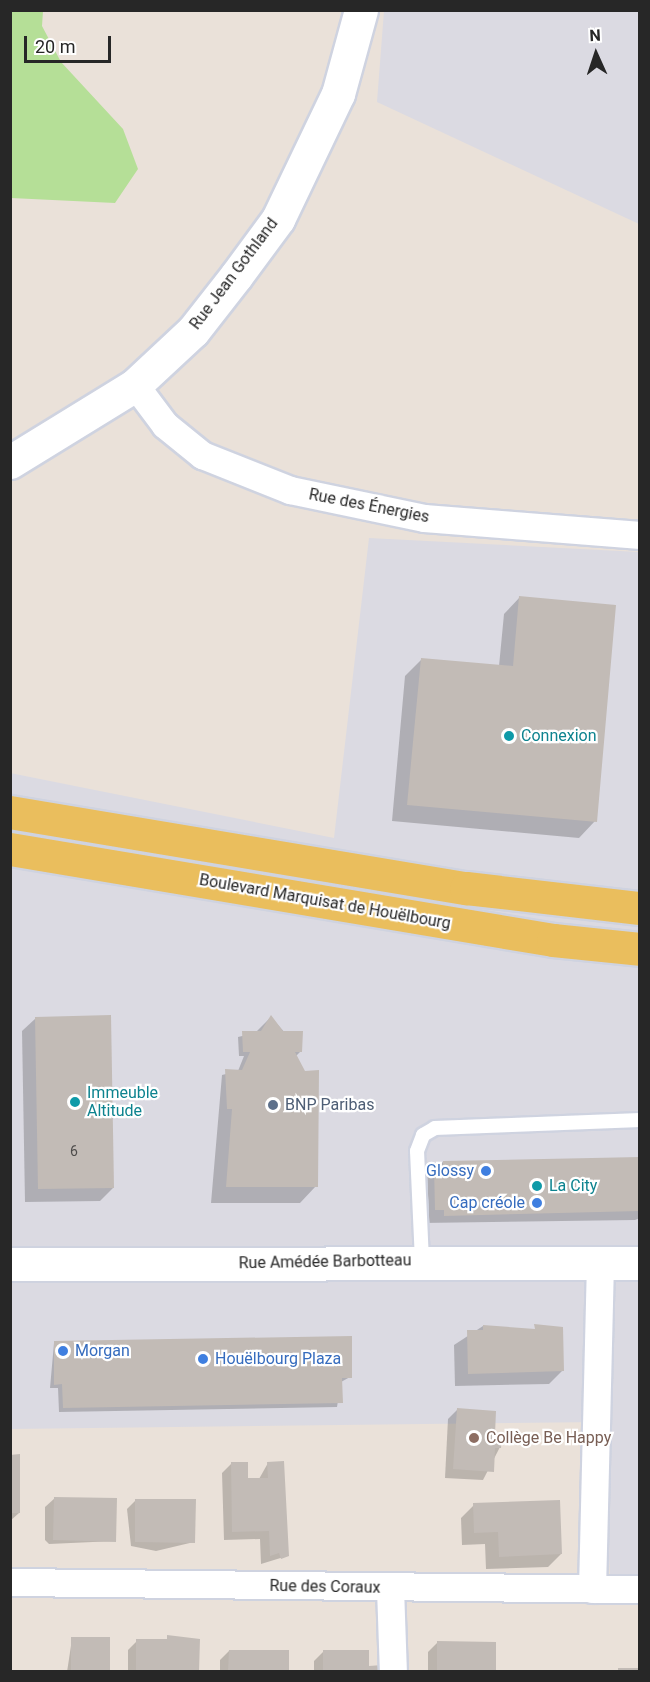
<!DOCTYPE html>
<html>
<head>
<meta charset="utf-8">
<style>
  body { margin:0 }
  #map { position:relative; width:650px; height:1682px; overflow:hidden; background:#eae1d9; font-family:Roboto,sans-serif }
  div>[style] { position:absolute }
  [style*='--x'] { left:calc(var(--x)*1px); top:calc(var(--y)*1px); width:calc(var(--w)*1px); rotate:calc(var(--a)*1deg) }
  .industrial>* { inset:0; background:#dbdae2 }
  .green>* { inset:0; background:#b5df97 }
  .shadow>* { inset:0; background:#0003 }
  .building>* { inset:0; background:#c2bbb6 }
  .roads { filter:drop-shadow(2px 0 #cfd3e0) drop-shadow(-2px 0 #cfd3e0) drop-shadow(0 2px #cfd3e0) drop-shadow(0 -2px #cfd3e0) }
  .service>* { height:14px; margin:-7px; padding:0 7px; transform-origin:7px; border-radius:7px; background:#fff }
  .minor>* { height:27px; margin:-13.5px; padding:0 13.5px; transform-origin:13.5px; border-radius:13.5px; background:#fff }
  .tertiary>* { height:33px; margin:-16.5px; padding:0 16.5px; transform-origin:16.5px; border-radius:16.5px; background:#fff }
  .primary>* { height:33px; margin:-16.5px; padding:0 16.5px; transform-origin:16.5px; border-radius:16.5px; background:#eabe5d }
  .dots>* { width:16px; height:16px; translate:-50% -50%; box-sizing:border-box; border:3px solid #fff; border-radius:50% }
  span { translate:-50% -50%; white-space:nowrap; text-align:center; line-height:1.15; -webkit-text-stroke:4.5px #fff; paint-order:stroke }
  .number-label { font-size:14px; color:#4e4c4b }
  .number-label span { -webkit-text-stroke-width:0 }
  .street-label { font-size:16px; color:#272727 }
  .culture-label { font-size:16px; color:#0d838f }
  .left { translate:0 -50%; text-align:left }
  .service-label { font-size:16px; color:#4e5e75 }
  .shop-label { font-size:16px; color:#366cbe }
  .right { translate:-100% -50%; text-align:right }
  .education-label { font-size:16px; color:#785e54 }
  .frame { position:absolute; inset:0; border:12px solid #272727; pointer-events:none }
  .north { position:absolute; left:566px; top:24px; width:60px; height:60px; -webkit-text-stroke:4px #fff; paint-order:stroke; rotate:357deg; font-size:16px; font-weight:700; line-height:24px; text-align:center; color:#272727 }
  .north::after { content:''; display:block; margin:auto; width:21px; height:27px; background:#272727; clip-path:polygon(50% 0,100% 100%,50% 72%,0 100%) }
  .scale { position:absolute; left:24px; top:36px; width:87px; height:27px; box-sizing:border-box; border:3px solid #272727; border-top:0; padding-left:8px; font-size:18px; line-height:21px; white-space:nowrap; color:#272727; -webkit-text-stroke:4px #fff; paint-order:stroke }
</style>
</head>
<body>
<div id="map">
  <div class="industrial">
    <i style="clip-path:polygon(384px 11px,639px 11px,639px 224px,377px 102px)"></i>
    <i style="clip-path:polygon(369px 538px,639px 552px,639px 1576px,610px 1577px,602px 1422px,11px 1429px,10px 773px,334px 838px)"></i>
  </div>
  <div class="green">
    <i style="clip-path:polygon(10px 11px,43px 11px,42px 26px,61px 62px,123px 129px,138px 169px,115px 203px,11px 198px)"></i>
  </div>
  <div class="shadow">
    <i style="clip-path:polygon(520px 597px,595px 821px,579px 838px,392px 821px,405px 676px,421px 660px,499px 666px,504px 614px)"></i>
    <i style="clip-path:polygon(271px 1017px,301px 1051px,296px 1056px,316px 1186px,300px 1203px,211px 1203px,222px 1075px,238px 1071px,244px 1056px,239px 1056px,238px 1037px,255px 1033px)"></i>
    <i style="clip-path:polygon(36px 1018px,113px 1188px,100px 1201px,25px 1202px,22px 1031px)"></i>
    <i style="clip-path:polygon(640px 1158px,640px 1218px,635px 1220px,422px 1223px,422px 1181px,443px 1162px)"></i>
    <i style="clip-path:polygon(483px 1326px,562px 1371px,549px 1384px,455px 1386px,454px 1345px)"></i>
    <i style="clip-path:polygon(54px 1343px,350px 1377px,341px 1382px,337px 1407px,59px 1412px,58px 1388px,50px 1388px)"></i>
    <i style="clip-path:polygon(457px 1410px,500px 1447px,483px 1480px,445px 1478px,448px 1419px)"></i>
    <i style="clip-path:polygon(10px 1456px,19px 1513px,10px 1521px)"></i>
    <i style="clip-path:polygon(268px 1463px,287px 1556px,261px 1564px,260px 1539px,224px 1540px,222px 1473px,231px 1464px,247px 1480px,259px 1479px)"></i>
    <i style="clip-path:polygon(55px 1498px,115px 1541px,49px 1544px,45px 1540px,45px 1507px)"></i>
    <i style="clip-path:polygon(136px 1500px,194px 1542px,156px 1551px,131px 1546px,127px 1509px)"></i>
    <i style="clip-path:polygon(474px 1505px,561px 1554px,548px 1567px,486px 1569px,485px 1544px,462px 1545px,461px 1518px)"></i>
    <i style="clip-path:polygon(72px 1639px,108px 1672px,67px 1672px)"></i>
    <i style="clip-path:polygon(137px 1641px,189px 1672px,128px 1672px,128px 1650px)"></i>
    <i style="clip-path:polygon(437px 1643px,495px 1672px,428px 1672px,428px 1652px)"></i>
    <i style="clip-path:polygon(229px 1651px,288px 1672px,220px 1672px,220px 1660px)"></i>
    <i style="clip-path:polygon(323px 1652px,368px 1667px,381px 1672px,314px 1672px,314px 1661px)"></i>
  </div>
  <div class="building">
    <i style="clip-path:polygon(519px 596px,616px 605px,597px 822px,407px 805px,421px 658px,513px 666px)"></i>
    <i style="clip-path:polygon(111px 1015px,114px 1188px,38px 1189px,35px 1017px)"></i>
    <i style="clip-path:polygon(271px 1015px,283px 1031px,303px 1031px,302px 1052px,295px 1052px,305px 1071px,319px 1070px,318px 1187px,226px 1187px,232px 1109px,227px 1109px,225px 1069px,242px 1070px,250px 1052px,243px 1052px,242px 1031px,261px 1031px)"></i>
    <i style="clip-path:polygon(640px 1157px,640px 1211px,444px 1216px,444px 1210px,435px 1210px,434px 1167px,443px 1166px,443px 1161px)"></i>
    <i style="clip-path:polygon(534px 1324px,563px 1327px,564px 1371px,468px 1374px,467px 1330px,483px 1330px,483px 1325px,535px 1329px)"></i>
    <i style="clip-path:polygon(352px 1336px,352px 1378px,342px 1378px,343px 1403px,63px 1408px,62px 1384px,54px 1385px,54px 1341px)"></i>
    <i style="clip-path:polygon(457px 1408px,496px 1411px,495px 1434px,502px 1435px,501px 1448px,495px 1448px,494px 1472px,453px 1469px)"></i>
    <i style="clip-path:polygon(20px 1454px,20px 1513px,10px 1513px,10px 1455px)"></i>
    <i style="clip-path:polygon(284px 1461px,289px 1556px,281px 1559px,279px 1553px,270px 1556px,269px 1531px,232px 1532px,231px 1462px,248px 1462px,248px 1478px,268px 1478px,267px 1462px)"></i>
    <i style="clip-path:polygon(54px 1497px,117px 1498px,116px 1542px,53px 1540px)"></i>
    <i style="clip-path:polygon(135px 1499px,196px 1499px,195px 1543px,135px 1542px)"></i>
    <i style="clip-path:polygon(560px 1500px,562px 1554px,499px 1557px,498px 1532px,474px 1533px,473px 1503px)"></i>
    <i style="clip-path:polygon(167px 1635px,200px 1639px,199px 1672px,136px 1672px,136px 1639px,167px 1639px)"></i>
    <i style="clip-path:polygon(71px 1637px,110px 1637px,110px 1672px,71px 1672px)"></i>
    <i style="clip-path:polygon(437px 1641px,496px 1642px,496px 1672px,437px 1672px)"></i>
    <i style="clip-path:polygon(229px 1650px,289px 1650px,289px 1672px,228px 1672px)"></i>
    <i style="clip-path:polygon(323px 1650px,369px 1650px,369px 1666px,382px 1665px,382px 1672px,323px 1672px)"></i>
    <i style="clip-path:polygon(618px 1668px,640px 1668px,640px 1672px,618px 1672px)"></i>
  </div>
  <div class="roads">
    <div class="service">
      <i style="--x:422;--y:1261;--w:110;--a:-92.6"></i>
      <i style="--x:417;--y:1151;--w:17;--a:-69"></i>
      <i style="--x:423;--y:1135;--w:14;--a:-30"></i>
      <i style="--x:435;--y:1128;--w:205;--a:-2.2"></i>
    </div>
    <div class="minor">
      <i style="--x:135;--y:385;--w:50;--a:53.1"></i>
      <i style="--x:165;--y:425;--w:48;--a:39"></i>
      <i style="--x:202;--y:455;--w:95;--a:21.7"></i>
      <i style="--x:290;--y:490;--w:137;--a:11.8"></i>
      <i style="--x:424;--y:518;--w:217;--a:4.5"></i>
      <i style="--x:10;--y:1582;--w:630;--a:0.64"></i>
      <i style="--x:390;--y:1588;--w:84;--a:88"></i>
      <i style="--x:592;--y:1589;--w:326;--a:-88.6"></i>
    </div>
    <div class="tertiary">
      <i style="--x:10;--y:462;--w:147;--a:-31.6"></i>
      <i style="--x:135;--y:385;--w:79;--a:-43"></i>
      <i style="--x:193;--y:331;--w:70;--a:-52"></i>
      <i style="--x:236;--y:276;--w:71;--a:-53.6"></i>
      <i style="--x:278;--y:219;--w:139;--a:-64.4"></i>
      <i style="--x:338;--y:94;--w:87;--a:-74.7"></i>
      <i style="--x:10;--y:1264;--w:630;--a:-0.09"></i>
    </div>
    <div class="primary">
      <i style="--x:10;--y:812;--w:462;--a:9.5"></i>
      <i style="--x:466;--y:888;--w:175;--a:6.6"></i>
      <i style="--x:10;--y:849;--w:551;--a:9.51"></i>
      <i style="--x:553;--y:940;--w:87;--a:5.9"></i>
    </div>
  </div>
  <div class="dots">
    <i style="left:509px;top:736px;background:#0f9aa8"></i>
    <i style="left:75px;top:1102px;background:#0f9aa8"></i>
    <i style="left:273px;top:1105px;background:#5c6f8a"></i>
    <i style="left:486px;top:1171px;background:#3f7fe0"></i>
    <i style="left:537px;top:1186px;background:#0f9aa8"></i>
    <i style="left:537px;top:1203px;background:#3f7fe0"></i>
    <i style="left:63px;top:1351px;background:#3f7fe0"></i>
    <i style="left:203px;top:1359px;background:#3f7fe0"></i>
    <i style="left:474px;top:1438px;background:#8d6e63"></i>
  </div>
  <div class="number-label">
    <span style="left:74px;top:1151px">6</span>
  </div>
  <div class="street-label">
    <span style="left:234px;top:274px;rotate:-53deg">Rue Jean Gothland</span>
    <span style="left:369px;top:506px;rotate:11deg">Rue des Énergies</span>
    <span style="left:325px;top:902px;rotate:10deg">Boulevard Marquisat de Houëlbourg</span>
    <span style="left:325px;top:1262px;rotate:-1deg">Rue Amédée Barbotteau</span>
    <span style="left:325px;top:1587px;rotate:1deg">Rue des Coraux</span>
  </div>
  <div class="culture-label">
    <span class="left" style="left:521px;top:736px">Connexion</span>
    <span class="left" style="left:87px;top:1102px">Immeuble<br>Altitude</span>
    <span class="left" style="left:549px;top:1186px">La City</span>
  </div>
  <div class="service-label">
    <span class="left" style="left:285px;top:1105px">BNP Paribas</span>
  </div>
  <div class="shop-label">
    <span class="right" style="left:474px;top:1171px">Glossy</span>
    <span class="right" style="left:525px;top:1203px">Cap créole</span>
    <span class="left" style="left:75px;top:1351px">Morgan</span>
    <span class="left" style="left:215px;top:1359px">Houëlbourg Plaza</span>
  </div>
  <div class="education-label">
    <span class="left" style="left:486px;top:1438px">Collège Be Happy</span>
  </div>
  <div class="frame"></div>
  <div class="north">N</div>
  <div class="scale">20 m</div>
</div>
</body>
</html>
